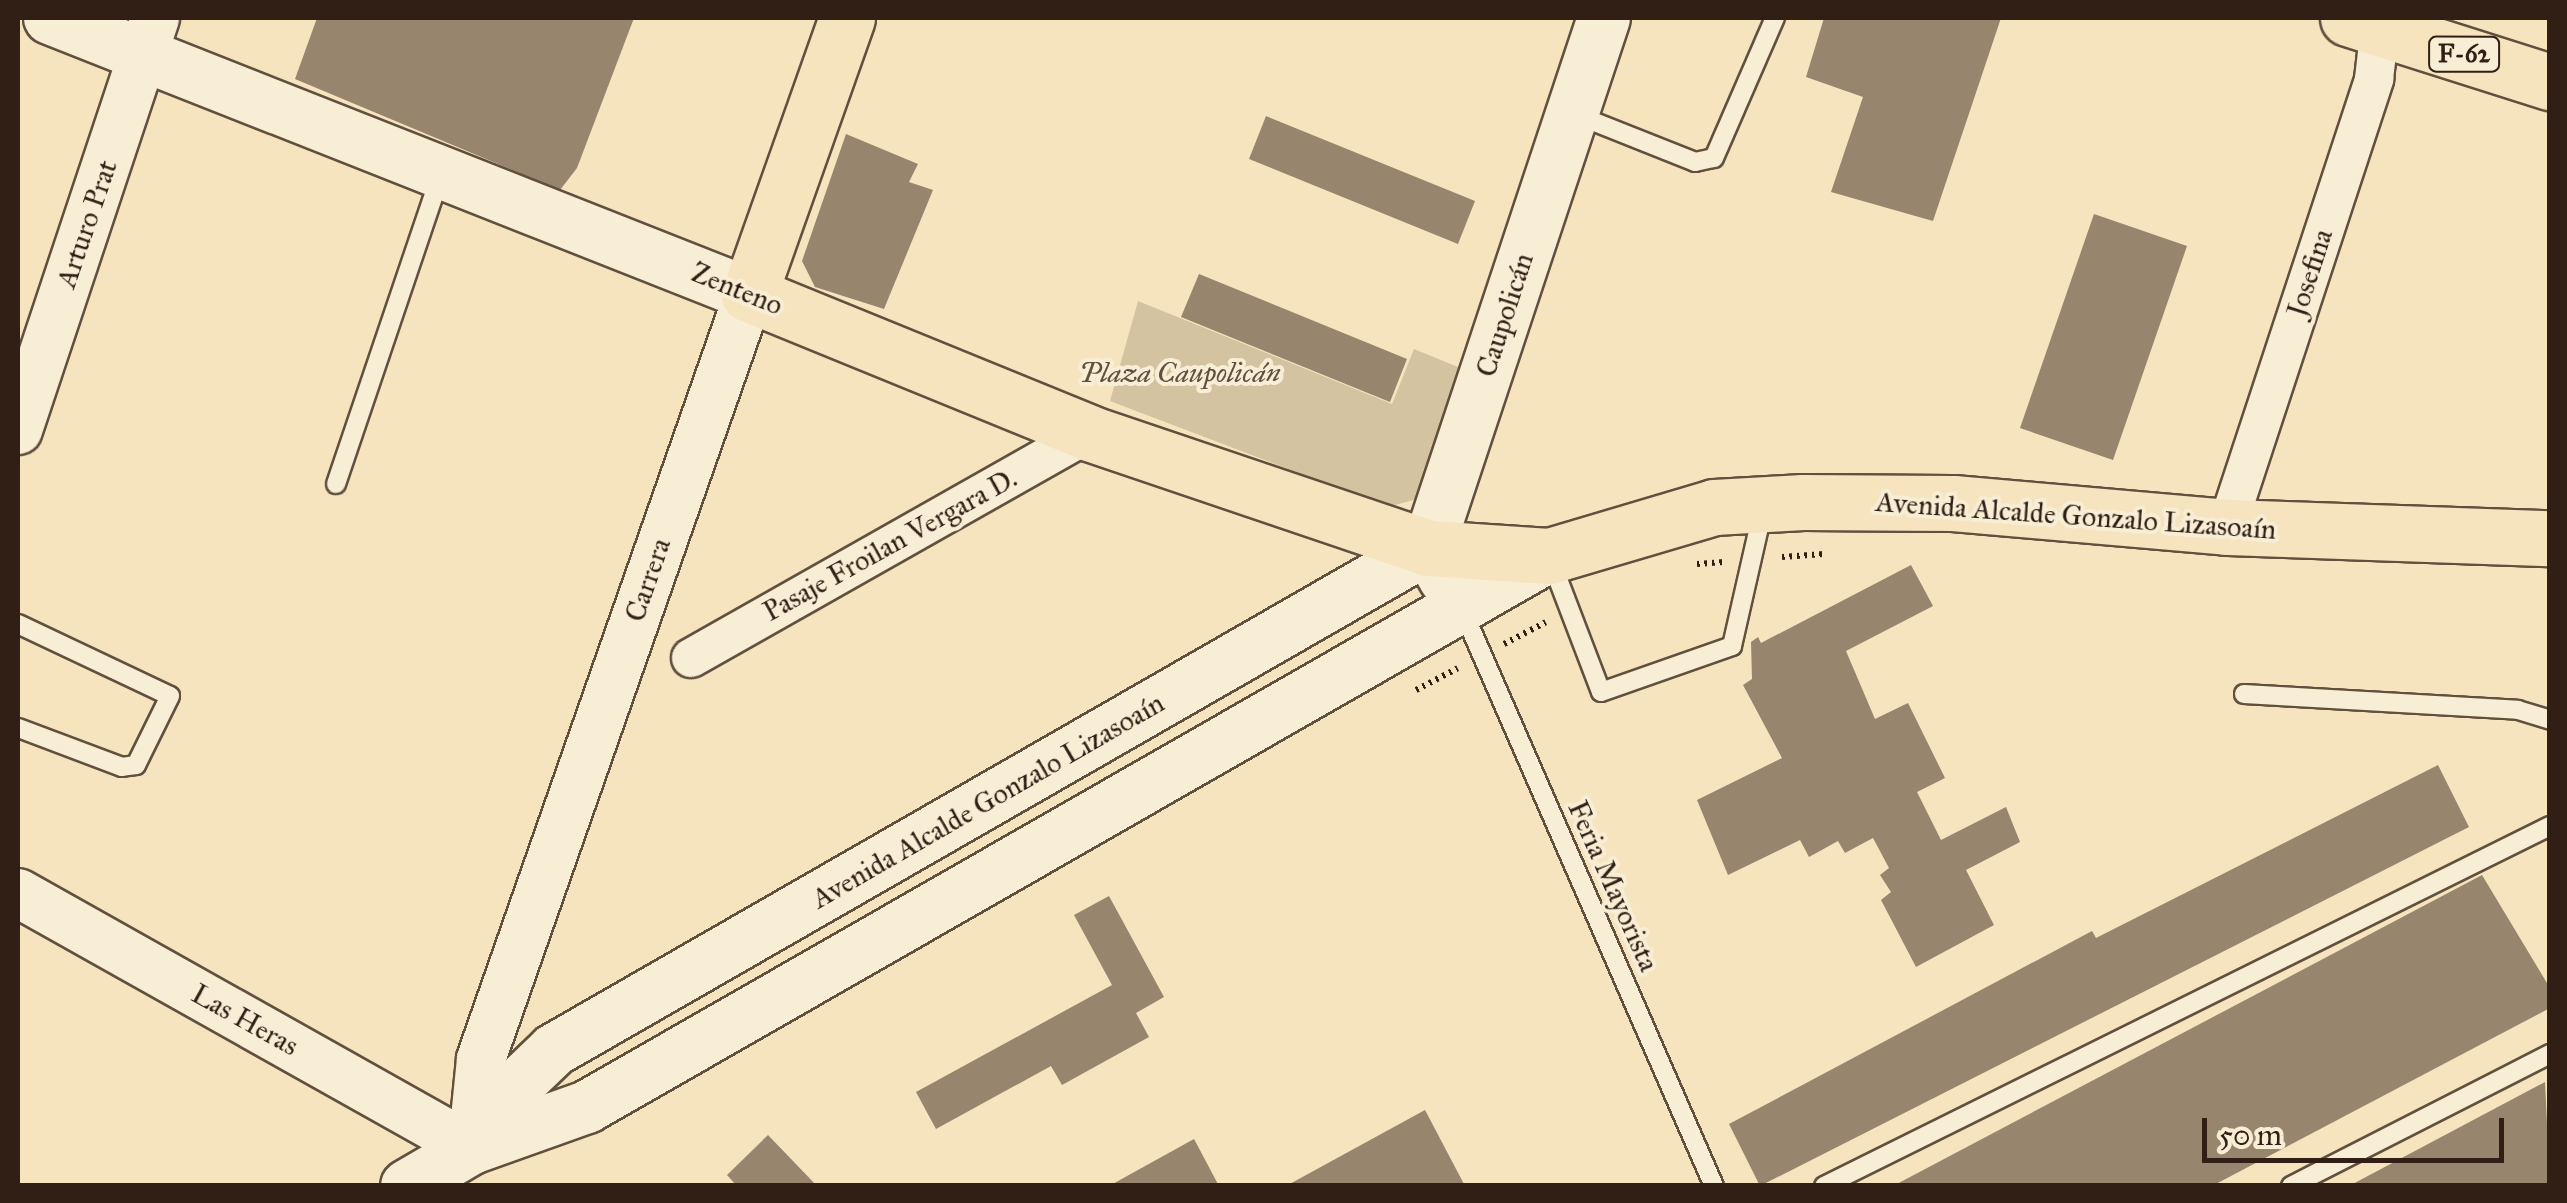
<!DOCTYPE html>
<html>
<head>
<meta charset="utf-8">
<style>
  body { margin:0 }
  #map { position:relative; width:2567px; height:1203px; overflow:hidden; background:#f5e4be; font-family:"IM FELL Great Primer",serif }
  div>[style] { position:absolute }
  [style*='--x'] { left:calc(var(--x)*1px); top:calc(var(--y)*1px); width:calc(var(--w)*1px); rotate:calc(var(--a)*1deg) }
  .green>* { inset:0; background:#d4c3a1 }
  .building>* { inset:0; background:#97856d }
  .path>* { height:6px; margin-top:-3px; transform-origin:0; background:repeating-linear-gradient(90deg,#311f15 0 2.5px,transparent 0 7.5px) }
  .roads { filter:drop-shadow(2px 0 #62503f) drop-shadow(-2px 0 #62503f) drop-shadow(0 2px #62503f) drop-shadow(0 -2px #62503f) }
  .service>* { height:18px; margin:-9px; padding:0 9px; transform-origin:9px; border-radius:9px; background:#f8edd5 }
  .minor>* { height:38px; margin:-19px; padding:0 19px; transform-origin:19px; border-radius:19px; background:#f8edd5 }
  .tertiary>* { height:48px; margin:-24px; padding:0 24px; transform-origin:24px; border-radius:24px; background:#f8edd5 }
  .secondary>* { height:52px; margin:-26px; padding:0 26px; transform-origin:26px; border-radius:26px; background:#f8edd5 }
  .primary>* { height:55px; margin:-27.5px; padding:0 27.5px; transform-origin:27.5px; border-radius:27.5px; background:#f5e4be }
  span { translate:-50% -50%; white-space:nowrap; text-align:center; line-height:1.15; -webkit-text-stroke:8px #f8edd5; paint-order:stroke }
  .shield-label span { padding:2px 8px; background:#f8edd5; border:2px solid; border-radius:8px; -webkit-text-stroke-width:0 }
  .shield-label { font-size:25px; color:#311f15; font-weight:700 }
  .street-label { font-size:28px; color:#311f15 }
  .park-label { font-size:28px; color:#62503f; font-style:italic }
  .frame { position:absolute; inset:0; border:20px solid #311f15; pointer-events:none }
  .scale { position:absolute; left:2202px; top:1118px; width:302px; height:45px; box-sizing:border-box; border:5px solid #311f15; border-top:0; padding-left:12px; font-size:30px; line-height:35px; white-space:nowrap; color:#311f15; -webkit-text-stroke:8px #f8edd5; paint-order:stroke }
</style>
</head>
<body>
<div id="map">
  <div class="green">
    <i style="clip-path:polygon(1138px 301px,1392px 404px,1414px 349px,1468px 371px,1428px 496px,1388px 507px,1110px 401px)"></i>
  </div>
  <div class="building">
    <i style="clip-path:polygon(317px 18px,634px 18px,577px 168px,560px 190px,295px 79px)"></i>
    <i style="clip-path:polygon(1824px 18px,2001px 18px,1933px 221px,1831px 192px,1863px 97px,1806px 77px)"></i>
    <i style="clip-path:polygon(1266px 116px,1475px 201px,1458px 244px,1249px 159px)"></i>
    <i style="clip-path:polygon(846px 134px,918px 164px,909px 182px,933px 190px,884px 309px,815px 287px,802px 261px)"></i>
    <i style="clip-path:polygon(2094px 214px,2187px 246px,2113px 460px,2020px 428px)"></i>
    <i style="clip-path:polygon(1199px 274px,1407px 359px,1390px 402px,1181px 317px)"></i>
    <i style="clip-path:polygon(1911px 565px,1933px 606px,1846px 651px,1875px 719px,1908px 703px,1945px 778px,1917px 792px,1941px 840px,2006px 807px,2020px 842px,1966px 870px,1994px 925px,1916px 967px,1881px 900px,1891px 892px,1880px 875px,1889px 868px,1873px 838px,1845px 853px,1838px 841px,1809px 857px,1800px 840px,1728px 875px,1697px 800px,1782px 758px,1743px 685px,1752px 679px,1751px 642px,1758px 637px,1761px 643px)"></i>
    <i style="clip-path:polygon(2438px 765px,2469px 827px,1760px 1186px,1729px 1124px,2092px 931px,2096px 938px)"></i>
    <i style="clip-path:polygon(2482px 875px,2550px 988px,2550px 1008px,2212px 1186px,1893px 1186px)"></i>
    <i style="clip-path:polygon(1109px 896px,1164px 997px,1136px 1013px,1149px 1037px,1062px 1085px,1051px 1066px,936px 1129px,916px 1092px,1112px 985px,1074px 915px)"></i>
    <i style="clip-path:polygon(2545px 1082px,2550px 1186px,2349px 1186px)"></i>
    <i style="clip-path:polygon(1425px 1110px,1465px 1186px,1286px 1186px)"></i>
    <i style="clip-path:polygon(768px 1135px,817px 1186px,737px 1186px,727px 1175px)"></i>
    <i style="clip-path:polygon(1194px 1139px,1219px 1186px,1109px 1186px)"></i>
  </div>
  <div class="path">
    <i style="--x:1782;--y:557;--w:42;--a:-4.1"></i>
    <i style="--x:1697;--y:564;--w:27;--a:-4"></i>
    <i style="--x:1504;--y:644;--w:47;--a:-27.6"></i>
    <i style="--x:1416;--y:690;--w:47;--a:-27.6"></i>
  </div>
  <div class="roads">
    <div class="service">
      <i style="--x:1577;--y:115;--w:127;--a:21.7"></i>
      <i style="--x:1695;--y:162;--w:19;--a:-12"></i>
      <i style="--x:1714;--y:158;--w:153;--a:-66.5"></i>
      <i style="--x:336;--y:484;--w:325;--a:-71.3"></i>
      <i style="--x:1551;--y:561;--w:140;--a:69.1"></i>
      <i style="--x:1601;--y:692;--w:139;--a:-19.3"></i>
      <i style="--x:1732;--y:646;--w:139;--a:-77.2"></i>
      <i style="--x:1462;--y:609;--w:630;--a:66.41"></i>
      <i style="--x:18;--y:624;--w:168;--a:25.3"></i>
      <i style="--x:170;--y:696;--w:77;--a:116.2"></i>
      <i style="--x:136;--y:765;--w:14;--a:172"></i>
      <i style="--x:122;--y:767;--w:111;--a:-159.4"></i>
      <i style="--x:2244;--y:694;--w:274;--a:3.3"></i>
      <i style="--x:2518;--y:710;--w:34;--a:17"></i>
      <i style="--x:1824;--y:1186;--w:810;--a:-26.38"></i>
      <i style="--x:2291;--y:1186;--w:291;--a:-27"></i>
    </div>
    <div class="minor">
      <i style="--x:2227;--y:527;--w:472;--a:-71.8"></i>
      <i style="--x:2374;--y:79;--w:61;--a:-83.5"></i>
      <i style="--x:691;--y:658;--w:457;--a:-29.5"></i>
    </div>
    <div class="tertiary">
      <i style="--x:18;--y:430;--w:434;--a:-71.6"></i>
      <i style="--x:18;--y:893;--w:521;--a:29.32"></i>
      <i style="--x:472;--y:1148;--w:89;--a:-84.2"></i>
      <i style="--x:481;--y:1059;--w:811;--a:-70.69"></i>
    </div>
    <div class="secondary">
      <i style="--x:50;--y:18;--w:752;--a:21.55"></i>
      <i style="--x:1445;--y:579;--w:35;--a:-119"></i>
      <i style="--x:1428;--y:548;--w:558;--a:-71.63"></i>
      <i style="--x:472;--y:1148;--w:59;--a:-57.4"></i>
      <i style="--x:504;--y:1098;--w:69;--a:-43.8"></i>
      <i style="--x:554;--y:1050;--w:1008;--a:-29.87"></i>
      <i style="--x:407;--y:1186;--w:75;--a:-30.3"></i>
      <i style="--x:472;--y:1148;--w:122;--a:-19.6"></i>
      <i style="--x:587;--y:1107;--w:1109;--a:-29.8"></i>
    </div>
    <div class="primary">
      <i style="--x:847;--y:18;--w:293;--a:109.5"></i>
      <i style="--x:749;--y:294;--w:367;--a:22.2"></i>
      <i style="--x:1089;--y:433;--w:358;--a:18.7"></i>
      <i style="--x:1428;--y:548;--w:121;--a:3.8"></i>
      <i style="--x:1549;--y:556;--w:172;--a:-16.5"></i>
      <i style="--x:1714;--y:507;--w:89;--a:-3.2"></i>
      <i style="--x:1803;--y:502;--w:150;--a:0.4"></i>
      <i style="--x:1953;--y:503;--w:275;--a:5"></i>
      <i style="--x:2227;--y:527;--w:323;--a:2"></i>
      <i style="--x:2348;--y:18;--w:212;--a:17.6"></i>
    </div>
  </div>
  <div class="shield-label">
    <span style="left:2464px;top:54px">F-62</span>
  </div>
  <div class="street-label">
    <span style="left:87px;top:224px;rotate:-71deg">Arturo Prat</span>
    <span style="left:2310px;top:273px;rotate:-72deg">Josefina</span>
    <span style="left:737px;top:289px;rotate:22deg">Zenteno</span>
    <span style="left:1505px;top:315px;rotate:-72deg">Caupolicán</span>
    <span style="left:2076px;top:516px;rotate:4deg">Avenida Alcalde Gonzalo Lizasoaín</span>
    <span style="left:890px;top:545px;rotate:-29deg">Pasaje Froilan Vergara D.</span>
    <span style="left:648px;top:580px;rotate:-71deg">Carrera</span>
    <span style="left:988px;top:801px;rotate:-30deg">Avenida Alcalde Gonzalo Lizasoaín</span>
    <span style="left:1613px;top:886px;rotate:66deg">Feria Mayorista</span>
    <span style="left:245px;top:1020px;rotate:29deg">Las Heras</span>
  </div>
  <div class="park-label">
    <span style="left:1180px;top:373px">Plaza Caupolicán</span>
  </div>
  <div class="frame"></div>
  <div class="scale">50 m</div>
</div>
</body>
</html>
